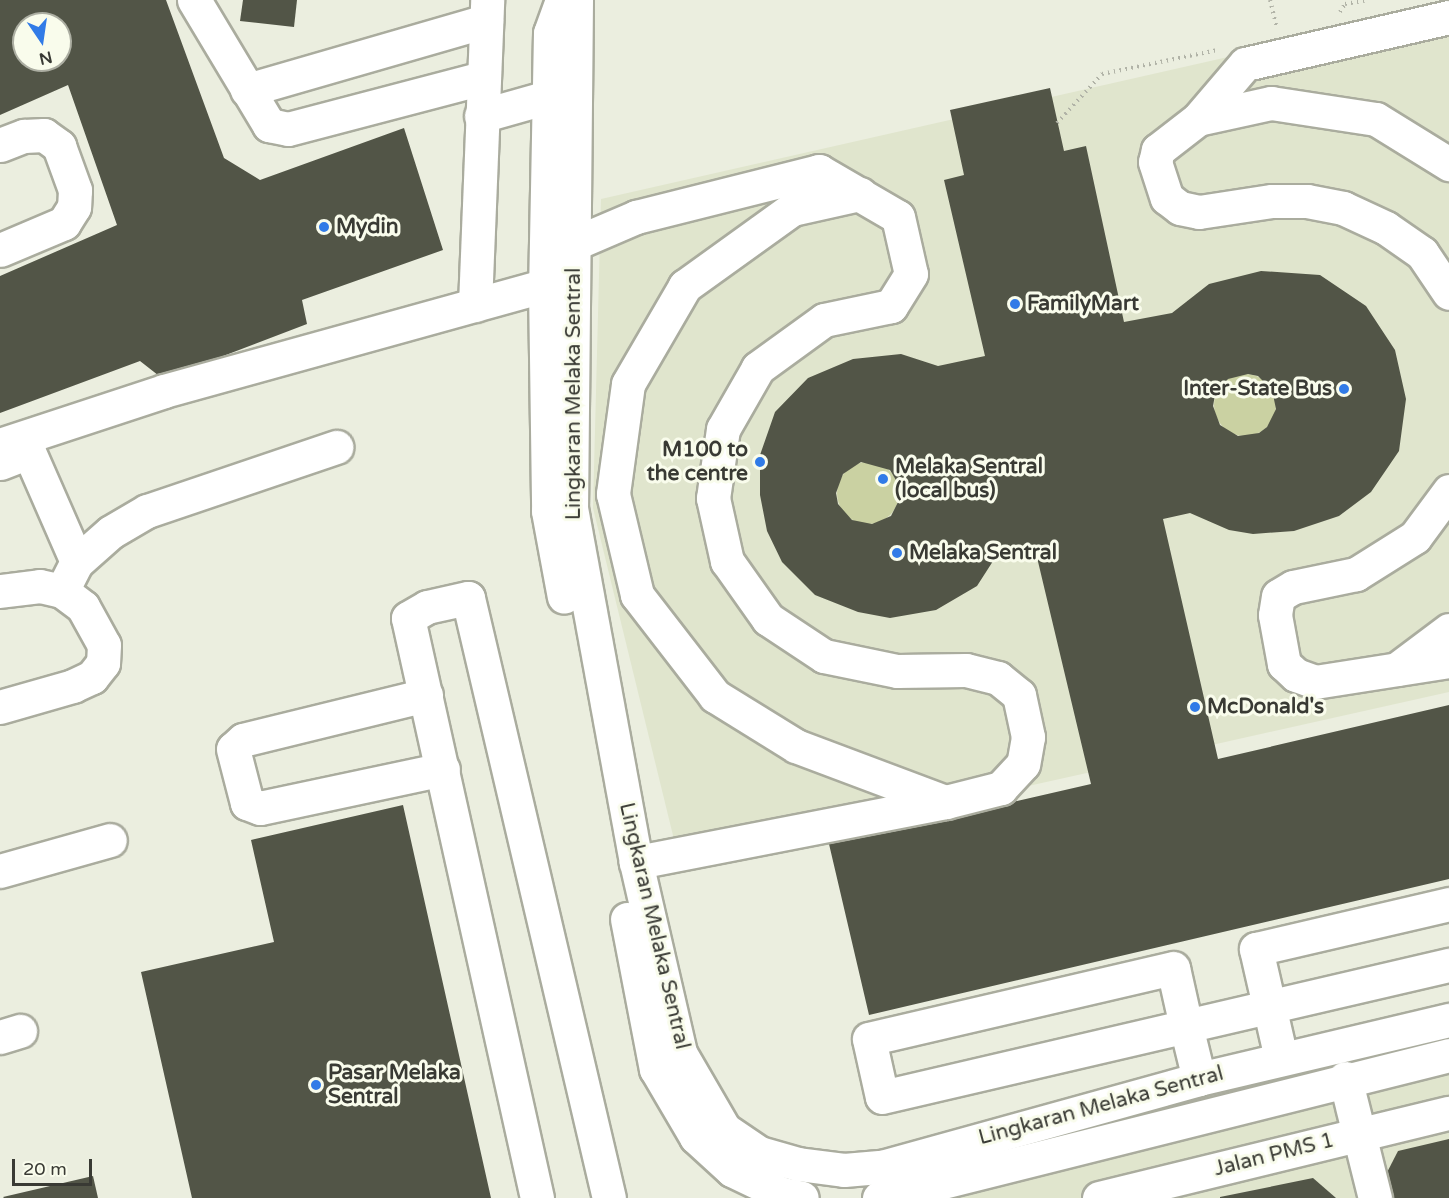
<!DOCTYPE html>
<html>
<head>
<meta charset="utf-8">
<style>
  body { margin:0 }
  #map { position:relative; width:1449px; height:1198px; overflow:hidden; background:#ebeedf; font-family:"Varela Round",sans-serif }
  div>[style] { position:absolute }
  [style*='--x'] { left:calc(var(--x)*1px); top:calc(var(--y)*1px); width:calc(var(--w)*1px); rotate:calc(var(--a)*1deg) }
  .built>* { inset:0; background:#e0e5cd }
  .green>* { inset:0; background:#cad1a2 }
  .round { border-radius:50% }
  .building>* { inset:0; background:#525547 }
  .path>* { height:4px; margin-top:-2px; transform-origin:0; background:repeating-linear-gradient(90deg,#b1b3a7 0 1.5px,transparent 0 6px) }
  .roads { filter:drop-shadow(2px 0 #aaac9e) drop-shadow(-2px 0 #aaac9e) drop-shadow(0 2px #aaac9e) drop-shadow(0 -2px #aaac9e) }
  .minor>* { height:33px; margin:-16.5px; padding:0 16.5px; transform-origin:16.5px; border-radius:16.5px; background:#fff }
  .dots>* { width:16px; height:16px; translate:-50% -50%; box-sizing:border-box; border:3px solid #f9fcec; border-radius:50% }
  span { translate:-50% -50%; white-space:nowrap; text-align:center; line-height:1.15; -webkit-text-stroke:6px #f9fcec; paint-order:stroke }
  .poi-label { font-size:21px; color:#393a34; font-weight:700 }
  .left { translate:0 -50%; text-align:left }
  .right { translate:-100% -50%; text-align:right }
  .street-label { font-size:21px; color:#393a34 }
  .north { position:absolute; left:12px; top:12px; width:60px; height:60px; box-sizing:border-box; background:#f9fcec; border:2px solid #acaea2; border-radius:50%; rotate:167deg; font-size:16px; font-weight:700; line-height:24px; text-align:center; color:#393a34 }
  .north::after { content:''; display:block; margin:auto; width:21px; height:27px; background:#317be7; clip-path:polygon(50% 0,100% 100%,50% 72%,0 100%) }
  .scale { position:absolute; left:12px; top:1159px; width:80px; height:27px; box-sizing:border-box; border:3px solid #393a34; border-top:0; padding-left:8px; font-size:18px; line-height:21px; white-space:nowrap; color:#393a34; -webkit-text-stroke:4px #f9fcec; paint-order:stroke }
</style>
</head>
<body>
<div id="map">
  <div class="built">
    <i style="clip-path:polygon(1449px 7px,1449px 692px,680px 864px,593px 508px,601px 199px)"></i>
    <i style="clip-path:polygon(1449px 1073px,1449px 1198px,949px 1198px)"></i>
  </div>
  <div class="green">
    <i class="round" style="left:1214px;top:374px;width:62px;height:62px"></i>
    <i class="round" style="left:837px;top:462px;width:62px;height:62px"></i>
  </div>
  <div class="building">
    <i style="clip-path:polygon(evenodd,0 0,166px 0,224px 158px,260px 180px,404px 128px,443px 250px,302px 300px,307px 324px,163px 379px,140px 361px,0 413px,0 276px,117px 225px,68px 85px,0 115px,0 0,24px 24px,60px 24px,60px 60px,24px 60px,24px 24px)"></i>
    <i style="clip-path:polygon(243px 0,297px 0,294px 27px,240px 21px)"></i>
    <i style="clip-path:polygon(evenodd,1050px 88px,1064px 151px,1086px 146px,1124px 322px,1172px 313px,1209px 284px,1261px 271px,1320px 275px,1366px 306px,1395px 350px,1406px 399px,1399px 451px,1371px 492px,1339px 516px,1294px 531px,1253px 534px,1229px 530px,1190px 513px,1163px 519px,1218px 759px,1449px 705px,1449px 879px,869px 1015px,829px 844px,1091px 784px,1035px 549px,995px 558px,977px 586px,936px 610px,890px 618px,858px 612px,815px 595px,782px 562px,767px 531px,760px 495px,760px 455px,775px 412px,808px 378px,853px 359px,901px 354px,938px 366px,985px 356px,944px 180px,964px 175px,950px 110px,1050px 88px,1248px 374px,1258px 376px,1272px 390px,1276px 409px,1267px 427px,1259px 433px,1238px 436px,1220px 425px,1213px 406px,1215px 395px,1228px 379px,1248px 374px,1050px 88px,861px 462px,890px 470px,900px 487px,900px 498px,891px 516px,872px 524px,852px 520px,838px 504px,836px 493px,843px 474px,861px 462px)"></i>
    <i style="clip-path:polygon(403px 805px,491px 1198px,192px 1198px,141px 972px,274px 942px,251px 840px)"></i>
    <i style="clip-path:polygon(1449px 1139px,1449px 1198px,1382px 1198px,1379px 1188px,1398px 1151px)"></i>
    <i style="clip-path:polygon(93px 1176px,98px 1198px,4px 1198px,3px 1197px)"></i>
    <i style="clip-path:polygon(1313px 1178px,1336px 1198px,1220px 1198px,1220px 1197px)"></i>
  </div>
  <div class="path">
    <i style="--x:1270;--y:0;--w:29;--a:76"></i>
    <i style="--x:1340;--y:12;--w:9;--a:-58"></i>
    <i style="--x:1345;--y:4;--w:23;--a:-10"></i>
    <i style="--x:1057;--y:123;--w:67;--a:-47.4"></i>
    <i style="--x:1102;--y:74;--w:118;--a:-11.7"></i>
  </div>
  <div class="roads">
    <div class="minor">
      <i style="--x:194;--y:0;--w:146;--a:59"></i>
      <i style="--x:269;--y:125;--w:19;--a:12"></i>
      <i style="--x:288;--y:129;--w:202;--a:-14.7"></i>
      <i style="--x:562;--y:0;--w:35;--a:110"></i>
      <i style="--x:550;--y:33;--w:252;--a:91.1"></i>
      <i style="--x:545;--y:285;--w:226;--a:89.2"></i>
      <i style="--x:548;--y:511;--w:87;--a:79.5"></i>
      <i style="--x:576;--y:0;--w:508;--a:90.56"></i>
      <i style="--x:571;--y:508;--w:360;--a:79.6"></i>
      <i style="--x:636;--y:862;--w:196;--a:77"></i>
      <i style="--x:680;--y:1053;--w:88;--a:59.9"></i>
      <i style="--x:724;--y:1129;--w:42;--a:34.4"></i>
      <i style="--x:759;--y:1153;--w:41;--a:15.8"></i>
      <i style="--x:798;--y:1164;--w:46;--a:7.4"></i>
      <i style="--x:844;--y:1170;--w:38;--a:-5"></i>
      <i style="--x:882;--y:1167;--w:329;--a:-15.5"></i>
      <i style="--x:1199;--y:1079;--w:257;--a:-13.3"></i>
      <i style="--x:1449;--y:17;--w:209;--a:167"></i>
      <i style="--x:1245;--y:64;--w:72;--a:130.5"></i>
      <i style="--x:1198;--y:119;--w:51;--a:142.2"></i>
      <i style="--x:1158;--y:150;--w:12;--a:104"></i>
      <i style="--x:1155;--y:162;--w:38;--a:72"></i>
      <i style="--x:1167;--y:198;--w:16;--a:38"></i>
      <i style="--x:1180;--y:208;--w:19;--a:12"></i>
      <i style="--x:1199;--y:212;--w:74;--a:-8.6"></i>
      <i style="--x:1272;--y:201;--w:35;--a:0"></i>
      <i style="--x:1307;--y:201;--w:37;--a:11"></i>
      <i style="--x:1343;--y:208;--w:47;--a:24.9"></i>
      <i style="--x:1386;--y:228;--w:44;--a:34.8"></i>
      <i style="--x:1422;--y:253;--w:48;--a:56"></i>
      <i style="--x:247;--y:90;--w:249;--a:-16.1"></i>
      <i style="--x:481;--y:116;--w:70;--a:-15.8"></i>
      <i style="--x:1198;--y:119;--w:75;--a:-12.4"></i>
      <i style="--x:1271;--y:103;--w:106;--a:8.7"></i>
      <i style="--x:1376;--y:119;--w:86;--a:31.7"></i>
      <i style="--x:0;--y:145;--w:26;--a:-21"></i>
      <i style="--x:24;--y:136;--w:20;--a:-3"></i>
      <i style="--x:44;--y:135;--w:19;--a:36"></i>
      <i style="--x:59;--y:146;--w:47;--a:70"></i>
      <i style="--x:75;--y:190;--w:17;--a:93"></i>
      <i style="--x:74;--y:207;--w:19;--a:122"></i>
      <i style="--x:64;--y:223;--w:69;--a:157.1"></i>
      <i style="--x:860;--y:194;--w:70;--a:167.6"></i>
      <i style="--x:792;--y:209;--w:132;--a:144.3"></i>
      <i style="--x:685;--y:286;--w:113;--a:120.2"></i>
      <i style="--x:628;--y:384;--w:111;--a:97.8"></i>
      <i style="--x:613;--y:494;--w:104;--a:76.6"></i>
      <i style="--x:637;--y:595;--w:128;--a:52.3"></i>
      <i style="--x:715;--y:696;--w:95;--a:31.7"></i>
      <i style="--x:796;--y:746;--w:159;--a:20.6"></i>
      <i style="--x:475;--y:305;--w:305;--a:-87.7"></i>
      <i style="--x:0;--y:445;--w:173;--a:-18.2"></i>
      <i style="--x:164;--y:391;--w:395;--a:-15.5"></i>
      <i style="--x:545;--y:285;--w:50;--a:-55.7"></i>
      <i style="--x:573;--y:244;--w:69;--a:-23.2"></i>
      <i style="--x:636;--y:217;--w:189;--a:-14.1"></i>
      <i style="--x:819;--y:171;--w:91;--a:30.2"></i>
      <i style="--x:898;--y:217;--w:58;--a:77.2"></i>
      <i style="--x:911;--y:274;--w:38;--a:122"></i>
      <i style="--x:891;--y:306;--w:68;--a:168.2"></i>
      <i style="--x:824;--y:320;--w:82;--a:144"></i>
      <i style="--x:758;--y:368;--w:70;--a:119.8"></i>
      <i style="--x:723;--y:429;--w:70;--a:98.2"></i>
      <i style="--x:713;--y:498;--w:65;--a:77.5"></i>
      <i style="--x:727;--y:561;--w:71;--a:54.7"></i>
      <i style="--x:768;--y:619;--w:67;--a:33.5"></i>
      <i style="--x:824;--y:656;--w:75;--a:11.6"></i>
      <i style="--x:897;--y:671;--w:69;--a:-0.8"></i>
      <i style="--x:966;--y:670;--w:33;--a:14"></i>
      <i style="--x:998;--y:678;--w:27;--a:39"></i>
      <i style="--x:1019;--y:695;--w:43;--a:77.9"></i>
      <i style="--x:1028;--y:737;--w:27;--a:100"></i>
      <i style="--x:1023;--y:764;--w:33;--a:133"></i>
      <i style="--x:1001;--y:788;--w:57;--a:165.7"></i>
      <i style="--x:946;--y:802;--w:316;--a:169"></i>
      <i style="--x:0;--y:463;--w:31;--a:-21"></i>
      <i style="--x:29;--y:452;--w:120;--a:66.4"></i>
      <i style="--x:1449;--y:491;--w:57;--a:126.5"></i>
      <i style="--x:1415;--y:537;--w:70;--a:147.9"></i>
      <i style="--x:1356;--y:574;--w:64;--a:168.3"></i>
      <i style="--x:1293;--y:587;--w:17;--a:149"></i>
      <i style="--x:1278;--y:596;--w:19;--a:99"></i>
      <i style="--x:1275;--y:615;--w:50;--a:79.6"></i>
      <i style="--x:1284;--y:664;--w:16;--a:43"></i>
      <i style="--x:1296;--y:675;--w:20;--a:20"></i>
      <i style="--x:1315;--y:682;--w:136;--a:-8.9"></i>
      <i style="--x:0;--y:591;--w:40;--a:-7.1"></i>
      <i style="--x:40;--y:586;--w:23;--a:13"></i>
      <i style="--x:62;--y:591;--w:26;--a:37"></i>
      <i style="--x:83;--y:607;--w:43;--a:61.1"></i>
      <i style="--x:104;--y:645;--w:18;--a:93"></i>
      <i style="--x:103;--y:663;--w:18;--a:128"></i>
      <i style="--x:92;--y:677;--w:21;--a:155"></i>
      <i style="--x:73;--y:686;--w:76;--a:164"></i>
      <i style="--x:62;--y:591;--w:33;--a:-63"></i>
      <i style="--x:77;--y:562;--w:45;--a:-41.4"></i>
      <i style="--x:111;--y:532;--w:42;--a:-30.3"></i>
      <i style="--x:147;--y:511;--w:200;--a:-18.7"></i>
      <i style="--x:1397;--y:669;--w:65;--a:-36.9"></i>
      <i style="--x:426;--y:695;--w:188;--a:166.2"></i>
      <i style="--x:243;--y:740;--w:13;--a:138"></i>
      <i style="--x:233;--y:749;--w:56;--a:75.5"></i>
      <i style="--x:247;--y:803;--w:14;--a:21"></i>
      <i style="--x:260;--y:808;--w:187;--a:-12"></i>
      <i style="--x:0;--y:871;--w:114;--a:-15.7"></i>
      <i style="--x:627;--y:919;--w:153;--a:79.1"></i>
      <i style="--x:656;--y:1069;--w:79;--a:59.5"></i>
      <i style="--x:696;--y:1137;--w:49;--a:42.5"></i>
      <i style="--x:732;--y:1170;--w:55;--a:25.6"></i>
      <i style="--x:782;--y:1194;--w:20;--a:11"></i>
      <i style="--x:0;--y:1037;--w:21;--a:-17"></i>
      <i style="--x:1281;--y:1058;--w:112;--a:-102.9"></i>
      <i style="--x:1256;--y:949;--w:198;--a:-13.1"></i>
      <i style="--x:1345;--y:1078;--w:124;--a:76"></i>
      <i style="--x:1199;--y:1079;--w:55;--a:-103.8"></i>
      <i style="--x:1186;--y:1026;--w:59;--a:-102.6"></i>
      <i style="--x:1173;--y:968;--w:312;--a:166.9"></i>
      <i style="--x:869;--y:1039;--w:59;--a:77.4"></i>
      <i style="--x:882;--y:1097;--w:312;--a:-13.1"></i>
      <i style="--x:1186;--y:1026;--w:270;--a:-13.1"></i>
      <i style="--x:537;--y:1198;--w:594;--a:-102.54"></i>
      <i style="--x:408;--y:618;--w:22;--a:-30"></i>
      <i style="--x:427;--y:607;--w:42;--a:-12.4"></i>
      <i style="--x:468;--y:598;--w:616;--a:76.78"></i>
      <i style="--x:879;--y:1198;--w:588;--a:-14.08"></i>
      <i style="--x:1099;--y:1198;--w:360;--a:-13.7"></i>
    </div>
  </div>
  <div class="dots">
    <i style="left:324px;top:227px;background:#317be7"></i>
    <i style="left:1015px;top:304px;background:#317be7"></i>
    <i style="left:1344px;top:389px;background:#317be7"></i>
    <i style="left:760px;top:462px;background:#317be7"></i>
    <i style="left:883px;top:479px;background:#317be7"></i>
    <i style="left:897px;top:553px;background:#317be7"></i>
    <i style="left:1195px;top:707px;background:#317be7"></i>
    <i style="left:316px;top:1085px;background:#317be7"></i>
  </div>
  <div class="poi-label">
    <span class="left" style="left:336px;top:227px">Mydin</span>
    <span class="left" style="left:1027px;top:304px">FamilyMart</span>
    <span class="right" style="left:1332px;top:389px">Inter-State Bus</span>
    <span class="right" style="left:748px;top:462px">M100 to<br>the centre</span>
    <span class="left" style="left:895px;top:479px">Melaka Sentral<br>(local bus)</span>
    <span class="left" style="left:909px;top:553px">Melaka Sentral</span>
    <span class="left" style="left:1207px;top:707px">McDonald's</span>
    <span class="left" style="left:328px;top:1085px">Pasar Melaka<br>Sentral</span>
  </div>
  <div class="street-label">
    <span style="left:574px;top:394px;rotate:-90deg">Lingkaran Melaka Sentral</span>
    <span style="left:654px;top:926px;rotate:77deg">Lingkaran Melaka Sentral</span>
    <span style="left:1101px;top:1106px;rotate:-15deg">Lingkaran Melaka Sentral</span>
    <span style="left:1274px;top:1155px;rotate:-14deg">Jalan PMS 1</span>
  </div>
  <div class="north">N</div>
  <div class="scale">20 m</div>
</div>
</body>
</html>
